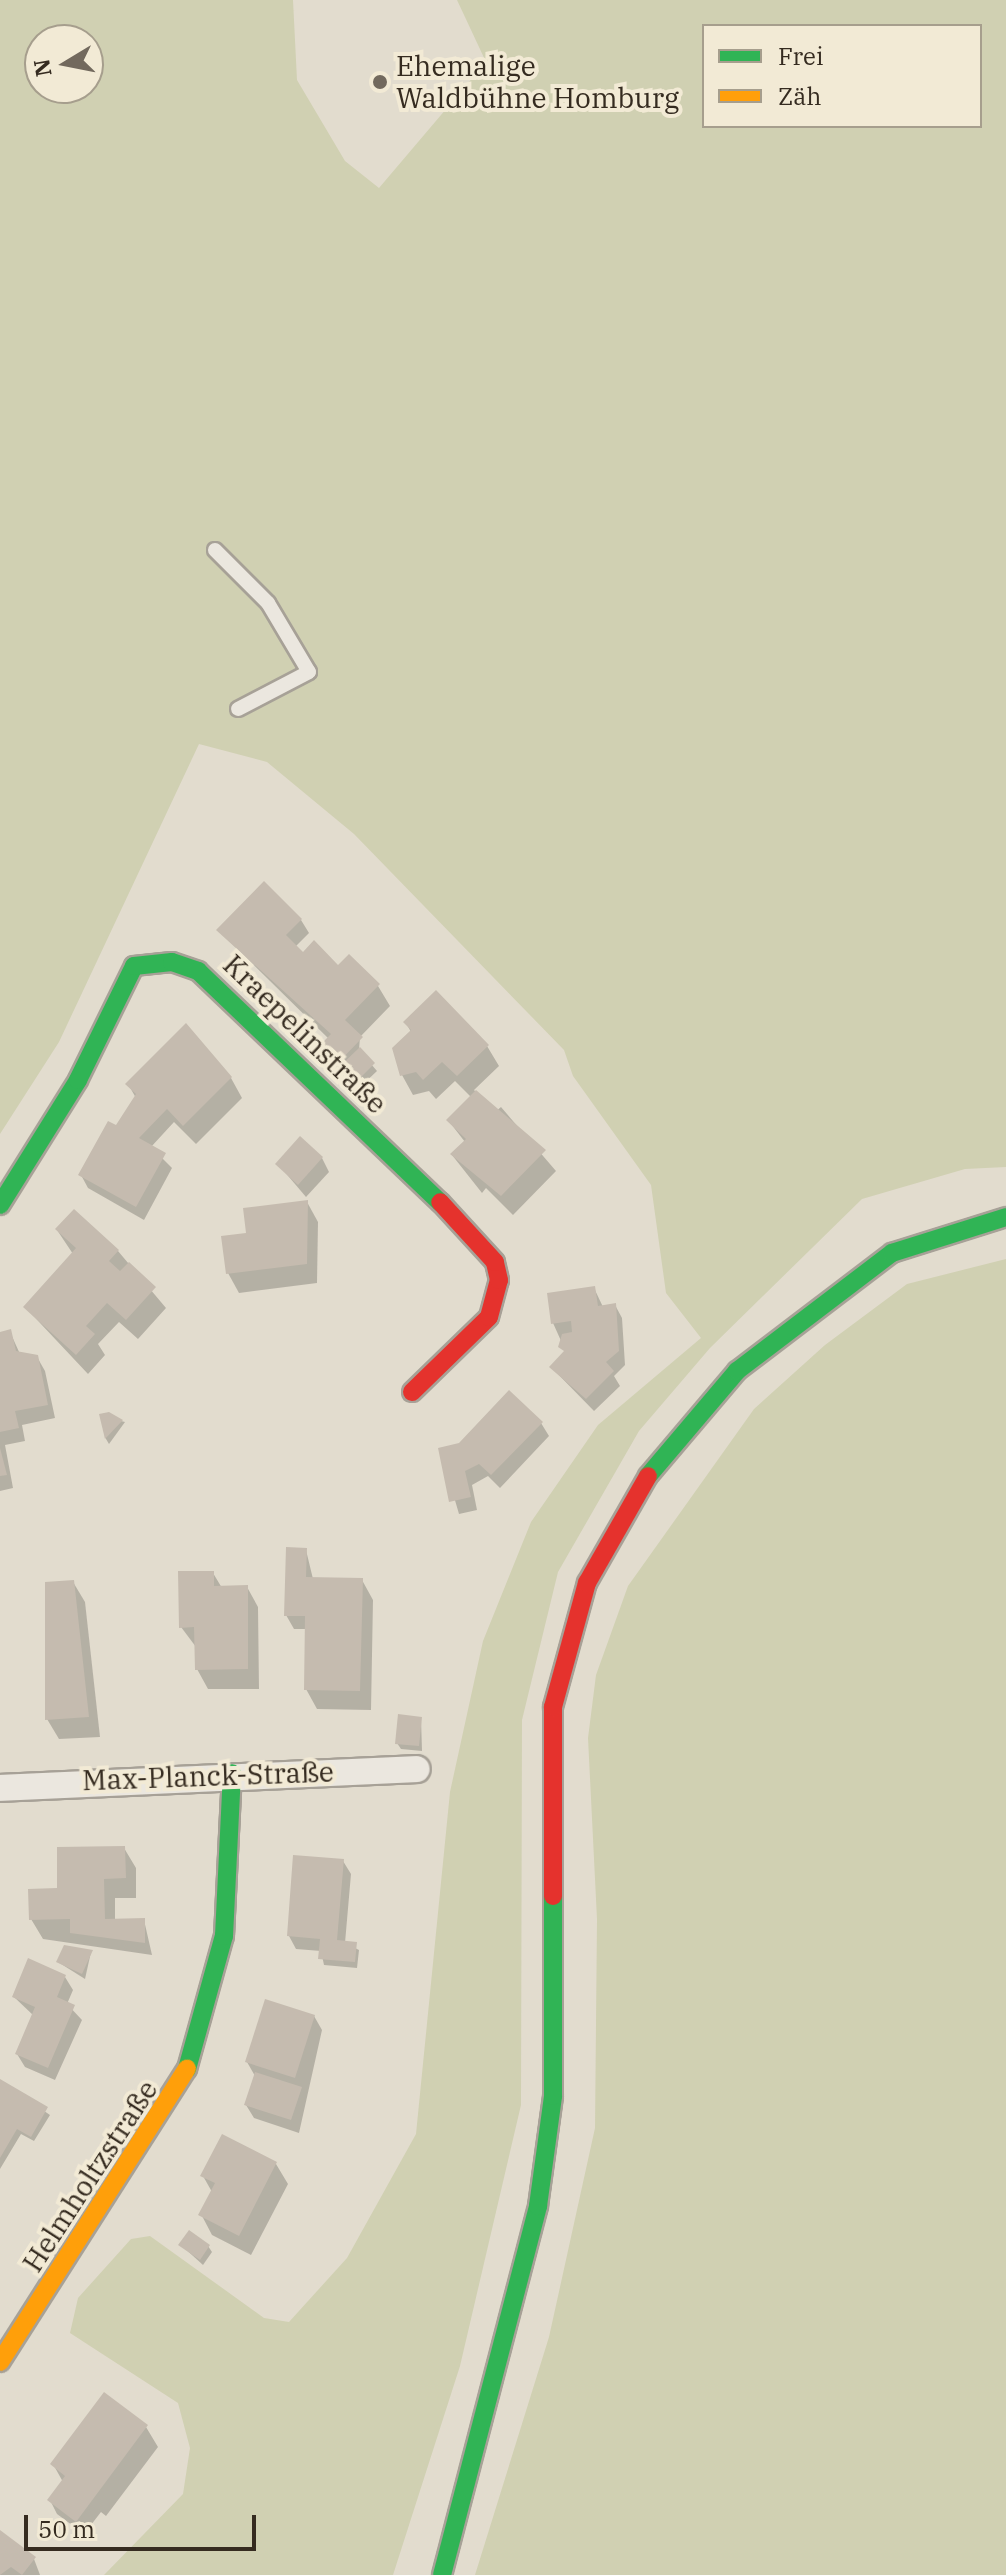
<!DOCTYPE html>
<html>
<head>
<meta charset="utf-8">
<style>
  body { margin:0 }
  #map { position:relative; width:1006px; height:2575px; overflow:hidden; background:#e2dcce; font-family:"IBM Plex Serif",serif }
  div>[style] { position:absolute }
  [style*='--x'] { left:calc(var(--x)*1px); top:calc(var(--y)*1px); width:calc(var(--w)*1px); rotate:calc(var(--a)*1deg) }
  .green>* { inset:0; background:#d0d0b2 }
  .shadow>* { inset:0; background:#0003 }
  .building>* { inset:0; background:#c5bbaf }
  .roads { filter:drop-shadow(2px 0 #a7a197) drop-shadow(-2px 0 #a7a197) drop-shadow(0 2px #a7a197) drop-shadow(0 -2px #a7a197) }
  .lane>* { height:14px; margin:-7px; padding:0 7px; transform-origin:7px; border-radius:7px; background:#ebe7df }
  .street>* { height:26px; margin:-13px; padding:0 13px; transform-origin:13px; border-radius:13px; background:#ebe7df }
  .fast>* { height:18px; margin:-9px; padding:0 9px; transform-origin:9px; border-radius:9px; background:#30b455 }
  .slow>* { height:18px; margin:-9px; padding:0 9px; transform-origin:9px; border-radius:9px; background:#ff9f0a }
  .jam>* { height:18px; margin:-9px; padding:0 9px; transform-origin:9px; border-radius:9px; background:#e5322d }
  .dots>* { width:22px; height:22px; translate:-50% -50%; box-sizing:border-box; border:4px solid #f2ead5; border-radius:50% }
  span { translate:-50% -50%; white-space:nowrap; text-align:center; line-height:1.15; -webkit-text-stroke:8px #f2ead5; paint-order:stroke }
  .poi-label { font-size:28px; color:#352b20 }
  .left { translate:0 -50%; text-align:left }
  .street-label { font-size:28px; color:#352b20 }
  .legend { position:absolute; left:702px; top:24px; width:280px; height:104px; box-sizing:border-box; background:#f2ead5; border:2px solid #a69e8d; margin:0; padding:10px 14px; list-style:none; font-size:24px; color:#352b20 }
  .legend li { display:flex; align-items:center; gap:16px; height:40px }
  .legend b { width:40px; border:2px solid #a69e8d }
  .north { position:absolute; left:24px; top:24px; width:80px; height:80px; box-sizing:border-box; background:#f2ead5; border:2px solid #a69e8d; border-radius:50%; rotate:260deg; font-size:22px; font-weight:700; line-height:32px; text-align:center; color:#352b20 }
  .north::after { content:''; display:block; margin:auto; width:28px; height:36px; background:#72695d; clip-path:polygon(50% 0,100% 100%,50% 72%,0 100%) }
  .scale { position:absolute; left:24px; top:2515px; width:232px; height:36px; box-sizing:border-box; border:4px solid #352b20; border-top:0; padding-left:10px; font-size:24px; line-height:28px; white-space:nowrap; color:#352b20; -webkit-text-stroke:6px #f2ead5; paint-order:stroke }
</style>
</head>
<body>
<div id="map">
  <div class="green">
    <i style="clip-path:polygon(evenodd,0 0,293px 0,297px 80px,345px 161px,379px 188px,486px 62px,457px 0,1006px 0,1006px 1167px,965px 1169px,862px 1199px,710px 1348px,639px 1431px,558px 1572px,522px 1720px,521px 2105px,460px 2366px,393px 2575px,104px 2575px,183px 2494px,190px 2448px,178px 2403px,70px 2333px,78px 2298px,131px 2239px,150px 2236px,264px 2318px,289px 2322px,347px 2258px,416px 2134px,450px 1792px,483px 1641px,531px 1522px,598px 1425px,701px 1338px,666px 1293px,651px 1185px,573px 1076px,564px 1050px,354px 834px,267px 762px,199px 744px,59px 1042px,0 1134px,0 0,704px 26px,980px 26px,980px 126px,704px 126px,704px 26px,0 0,40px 40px,88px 40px,88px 88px,40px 88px,40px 40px)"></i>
    <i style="clip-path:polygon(1006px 1259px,1006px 2575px,475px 2575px,549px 2337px,595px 2128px,597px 1919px,588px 1738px,596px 1675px,628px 1586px,754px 1409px,825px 1345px,907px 1284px)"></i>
  </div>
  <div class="shadow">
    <i style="clip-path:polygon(301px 920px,309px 933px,295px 947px,303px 954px,378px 986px,390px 1006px,360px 1037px,359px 1050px,377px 1071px,357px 1090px,319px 1048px,329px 1039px,218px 930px)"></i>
    <i style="clip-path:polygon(406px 1023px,487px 1046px,499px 1066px,474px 1090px,495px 1112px,501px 1107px,556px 1171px,513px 1215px,486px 1188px,482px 1193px,452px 1155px,465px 1142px,448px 1120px,471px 1097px,455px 1081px,436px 1099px,429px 1091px,413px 1095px,402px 1075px,411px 1032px)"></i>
    <i style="clip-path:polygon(231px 1078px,242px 1098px,196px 1144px,174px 1122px,151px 1147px,172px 1168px,144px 1220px,88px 1188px,81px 1175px,136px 1098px,128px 1084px)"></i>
    <i style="clip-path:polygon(322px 1158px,329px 1172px,306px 1197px,278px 1164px)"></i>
    <i style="clip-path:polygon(307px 1202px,318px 1222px,317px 1283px,239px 1293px,228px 1273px,248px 1235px)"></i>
    <i style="clip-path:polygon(57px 1230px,118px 1251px,166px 1308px,138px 1339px,119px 1322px,98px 1344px,105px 1355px,88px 1374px,25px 1307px,73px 1254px)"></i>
    <i style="clip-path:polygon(594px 1288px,603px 1307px,615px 1305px,622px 1318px,625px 1365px,614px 1376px,620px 1386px,594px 1411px,551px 1367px,566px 1352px,553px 1323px)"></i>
    <i style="clip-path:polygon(10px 1332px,20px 1354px,37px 1357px,45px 1371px,55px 1418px,22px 1425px,25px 1441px,5px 1445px,13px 1488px,0 1491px,0 1334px)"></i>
    <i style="clip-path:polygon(101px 1416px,125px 1422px,109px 1444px,106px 1439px)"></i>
    <i style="clip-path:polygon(541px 1423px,549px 1436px,500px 1488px,488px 1476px,472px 1485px,477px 1510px,459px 1514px,440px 1449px)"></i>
    <i style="clip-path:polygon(306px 1550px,313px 1579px,362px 1580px,373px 1600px,371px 1710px,317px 1709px,306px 1689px,307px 1629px,294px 1629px,286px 1615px)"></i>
    <i style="clip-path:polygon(213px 1573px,222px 1588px,247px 1587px,258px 1607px,259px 1689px,208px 1689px,197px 1669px,196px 1647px,181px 1627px)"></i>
    <i style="clip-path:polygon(73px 1582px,85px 1602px,100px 1737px,59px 1739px,47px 1719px)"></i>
    <i style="clip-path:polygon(421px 1719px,422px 1751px,401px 1749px,397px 1743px)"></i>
    <i style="clip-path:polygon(124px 1848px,136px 1868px,136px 1898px,115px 1898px,115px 1921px,144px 1920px,152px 1955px,43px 1939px,31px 1919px)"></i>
    <i style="clip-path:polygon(343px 1861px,351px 1874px,345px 1943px,359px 1950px,357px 1968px,324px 1965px,321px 1951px,296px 1949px,289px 1936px)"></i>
    <i style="clip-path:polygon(91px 1952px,85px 1979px,58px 1962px)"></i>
    <i style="clip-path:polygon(65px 1977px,73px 1990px,67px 2004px,82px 2020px,55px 2080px,25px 2067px,17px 2054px,34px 2016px,14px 1997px)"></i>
    <i style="clip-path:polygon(314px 2016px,322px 2030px,299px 2133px,254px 2118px,246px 2105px,255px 2076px,247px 2062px)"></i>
    <i style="clip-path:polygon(0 2081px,50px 2115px,34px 2141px,21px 2134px,0 2169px)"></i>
    <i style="clip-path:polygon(276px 2164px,288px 2184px,251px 2255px,212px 2235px,201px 2214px,212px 2192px,203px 2176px)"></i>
    <i style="clip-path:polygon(181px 2245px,208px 2246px,212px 2252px,203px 2265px)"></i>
    <i style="clip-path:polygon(146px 2427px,158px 2447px,106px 2516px,101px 2512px,84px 2534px,57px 2514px,50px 2500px,63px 2482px,53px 2464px)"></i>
    <i style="clip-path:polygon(0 2533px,34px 2559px,40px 2575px,0 2575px)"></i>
  </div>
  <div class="building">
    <i style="clip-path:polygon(264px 881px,302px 919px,286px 935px,303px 952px,314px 940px,338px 965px,349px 954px,380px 984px,345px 1020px,363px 1037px,335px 1066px,317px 1048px,331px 1034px,216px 930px)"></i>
    <i style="clip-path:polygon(436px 990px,489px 1045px,457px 1076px,442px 1062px,423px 1080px,416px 1072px,400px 1076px,392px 1048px,411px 1030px,403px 1022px)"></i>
    <i style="clip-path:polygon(186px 1023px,232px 1077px,183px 1126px,167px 1109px,139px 1138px,166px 1153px,136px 1207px,78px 1175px,108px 1121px,116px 1125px,136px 1094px,125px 1084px)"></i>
    <i style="clip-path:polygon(360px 1047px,375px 1063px,353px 1085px,337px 1069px)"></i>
    <i style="clip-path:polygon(476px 1090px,546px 1150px,501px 1196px,450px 1154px,466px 1139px,446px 1120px)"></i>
    <i style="clip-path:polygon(300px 1136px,323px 1157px,298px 1185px,275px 1164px)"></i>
    <i style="clip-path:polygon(308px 1200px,307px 1264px,226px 1274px,221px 1236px,246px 1233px,243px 1208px)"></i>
    <i style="clip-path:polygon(74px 1209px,119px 1250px,109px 1261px,120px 1271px,129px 1262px,156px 1287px,126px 1320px,107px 1303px,86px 1326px,95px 1334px,76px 1355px,23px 1307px,76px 1248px,55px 1229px)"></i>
    <i style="clip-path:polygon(595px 1286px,598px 1306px,616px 1303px,619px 1351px,606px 1362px,614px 1371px,586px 1399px,549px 1367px,564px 1351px,558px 1347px,562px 1334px,572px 1332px,571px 1321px,551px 1324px,547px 1293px)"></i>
    <i style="clip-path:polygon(11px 1329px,16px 1351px,38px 1355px,48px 1405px,15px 1411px,19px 1428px,0 1432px,0 1332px)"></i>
    <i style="clip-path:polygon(509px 1390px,543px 1422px,491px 1475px,479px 1464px,465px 1471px,471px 1497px,449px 1502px,438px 1448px,459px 1443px)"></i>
    <i style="clip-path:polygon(109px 1412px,123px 1420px,105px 1439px,99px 1414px)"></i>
    <i style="clip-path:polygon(0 1448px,7px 1475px,0 1476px)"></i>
    <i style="clip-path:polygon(286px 1547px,307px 1548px,306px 1577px,363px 1578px,360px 1691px,304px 1690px,305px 1616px,284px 1616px)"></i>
    <i style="clip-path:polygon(178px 1571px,214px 1571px,214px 1586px,248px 1585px,248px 1669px,195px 1670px,194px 1627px,179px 1628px)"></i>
    <i style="clip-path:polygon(74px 1580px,89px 1717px,45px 1720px,45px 1582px)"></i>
    <i style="clip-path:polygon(398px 1714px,422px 1717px,419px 1746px,395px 1744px)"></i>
    <i style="clip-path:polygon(125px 1846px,126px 1878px,104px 1879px,105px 1919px,145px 1918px,145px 1943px,70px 1933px,70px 1919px,29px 1920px,28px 1889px,57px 1888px,57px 1847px)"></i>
    <i style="clip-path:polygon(293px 1855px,344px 1859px,337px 1940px,357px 1942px,355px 1962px,318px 1959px,320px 1939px,287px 1936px)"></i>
    <i style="clip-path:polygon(64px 1945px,93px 1950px,82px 1974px,56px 1962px)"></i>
    <i style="clip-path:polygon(28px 1958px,66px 1975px,57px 1997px,75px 2005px,48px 2068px,15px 2054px,35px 2007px,12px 1997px)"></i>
    <i style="clip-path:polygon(265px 1999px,315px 2015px,295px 2078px,245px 2062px)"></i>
    <i style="clip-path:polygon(255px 2072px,302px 2087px,291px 2120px,244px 2105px)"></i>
    <i style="clip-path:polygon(0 2079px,48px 2107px,31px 2137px,17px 2129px,0 2158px)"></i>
    <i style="clip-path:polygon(222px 2134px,277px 2162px,239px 2236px,198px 2215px,215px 2183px,200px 2176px)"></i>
    <i style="clip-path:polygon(189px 2230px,210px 2245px,200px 2260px,178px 2245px)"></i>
    <i style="clip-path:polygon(104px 2392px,148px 2425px,76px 2522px,47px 2500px,65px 2476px,50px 2464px)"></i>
    <i style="clip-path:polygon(0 2530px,36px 2557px,22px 2575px,11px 2567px,0 2575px)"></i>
  </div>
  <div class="roads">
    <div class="lane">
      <i style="--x:215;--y:550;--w:75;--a:45"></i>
      <i style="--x:268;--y:603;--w:80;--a:59.3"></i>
      <i style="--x:309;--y:672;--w:80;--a:152.5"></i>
    </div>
    <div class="street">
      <i style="--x:0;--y:1788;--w:417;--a:-2.6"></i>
    </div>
    <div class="fast">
      <i style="--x:0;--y:1205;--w:147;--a:-58"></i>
      <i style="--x:78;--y:1080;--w:127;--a:-63.8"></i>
      <i style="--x:134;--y:966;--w:38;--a:-6"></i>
      <i style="--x:172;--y:962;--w:28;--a:19"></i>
      <i style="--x:198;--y:971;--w:335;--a:43.7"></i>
      <i style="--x:648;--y:1476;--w:138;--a:-49.7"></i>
      <i style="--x:737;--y:1371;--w:195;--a:-37.3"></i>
      <i style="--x:892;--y:1253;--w:120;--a:-17.5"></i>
      <i style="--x:187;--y:2069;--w:138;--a:-74.5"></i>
      <i style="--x:224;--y:1936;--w:163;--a:-87.2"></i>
      <i style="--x:442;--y:2575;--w:381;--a:-75.4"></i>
      <i style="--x:538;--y:2206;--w:111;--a:-82.2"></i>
      <i style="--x:553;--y:2096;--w:200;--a:-90"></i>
    </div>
    <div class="slow">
      <i style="--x:0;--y:2362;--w:348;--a:-57.5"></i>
    </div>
    <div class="jam">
      <i style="--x:412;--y:1392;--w:107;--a:-44.2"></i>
      <i style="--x:489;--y:1317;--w:38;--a:-75"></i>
      <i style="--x:499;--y:1280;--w:18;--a:-103"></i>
      <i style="--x:495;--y:1262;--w:81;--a:-132.5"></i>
      <i style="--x:553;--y:1896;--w:189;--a:-90"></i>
      <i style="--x:553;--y:1707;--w:129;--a:-74.7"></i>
      <i style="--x:587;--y:1583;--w:123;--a:-60.3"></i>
    </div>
  </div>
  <div class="dots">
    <i style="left:380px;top:82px;background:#72695d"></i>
  </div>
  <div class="poi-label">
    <span class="left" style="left:396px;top:82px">Ehemalige<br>Waldbühne Homburg</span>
  </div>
  <div class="street-label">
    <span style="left:305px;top:1034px;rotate:44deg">Kraepelinstraße</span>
    <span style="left:208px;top:1776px;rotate:-2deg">Max-Planck-Straße</span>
    <span style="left:90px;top:2176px;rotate:-57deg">Helmholtzstraße</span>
  </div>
  <ul class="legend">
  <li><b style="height:10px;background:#30b455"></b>Frei</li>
  <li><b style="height:10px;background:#ff9f0a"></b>Zäh</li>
  </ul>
  <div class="north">N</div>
  <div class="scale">50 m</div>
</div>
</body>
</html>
